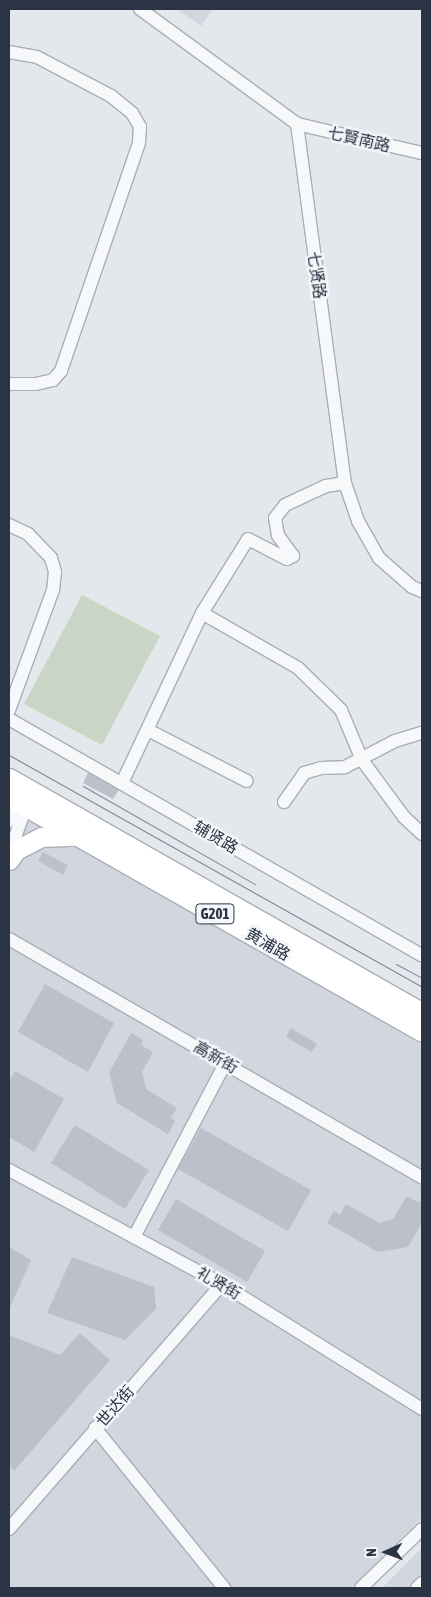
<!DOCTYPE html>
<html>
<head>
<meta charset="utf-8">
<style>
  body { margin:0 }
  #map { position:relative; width:431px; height:1597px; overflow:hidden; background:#e4e7ec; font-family:"Asap Condensed","Noto Sans SC",sans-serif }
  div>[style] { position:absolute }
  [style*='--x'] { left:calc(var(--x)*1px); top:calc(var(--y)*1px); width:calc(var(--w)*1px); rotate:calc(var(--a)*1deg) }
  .built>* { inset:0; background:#d2d6de }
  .green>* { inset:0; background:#c9d6c5 }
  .building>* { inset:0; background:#bbc0ca }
  .roads { filter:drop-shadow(1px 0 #a9aeb7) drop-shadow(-1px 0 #a9aeb7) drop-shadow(0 1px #a9aeb7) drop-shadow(0 -1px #a9aeb7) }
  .minor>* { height:12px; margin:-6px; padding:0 6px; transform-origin:6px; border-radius:6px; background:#f7f8fa }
  .highway>* { height:19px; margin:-9.5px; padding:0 9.5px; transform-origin:9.5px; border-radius:9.5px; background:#fff }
  .tram>* { height:1px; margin:-0.5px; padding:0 0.5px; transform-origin:0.5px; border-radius:0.5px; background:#7d8696 }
  span { translate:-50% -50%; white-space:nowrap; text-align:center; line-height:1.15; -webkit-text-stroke:5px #f4f6f9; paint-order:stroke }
  .shield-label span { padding:1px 4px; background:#f4f6f9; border:1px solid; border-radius:4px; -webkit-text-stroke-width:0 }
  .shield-label { font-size:15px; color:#2b3445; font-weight:700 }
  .street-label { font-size:16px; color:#2b3445 }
  .frame { position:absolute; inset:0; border:10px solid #2b3445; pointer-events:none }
  .north { position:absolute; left:361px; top:1527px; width:50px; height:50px; -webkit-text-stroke:4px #f4f6f9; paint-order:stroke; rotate:268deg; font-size:14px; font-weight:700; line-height:20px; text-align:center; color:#2b3445 }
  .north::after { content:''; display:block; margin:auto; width:18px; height:22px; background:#2b3445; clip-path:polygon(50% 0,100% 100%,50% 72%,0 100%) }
</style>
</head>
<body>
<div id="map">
  <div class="built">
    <i style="clip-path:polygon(177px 9px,213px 9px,201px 26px)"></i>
    <i style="clip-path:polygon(9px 805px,422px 1045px,422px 1518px,351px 1588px,9px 1588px)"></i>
    <i style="clip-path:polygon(422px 1548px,422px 1588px,382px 1588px)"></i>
  </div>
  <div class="green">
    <i style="clip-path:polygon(82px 595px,160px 636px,102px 745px,24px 704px)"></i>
  </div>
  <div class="building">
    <i style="clip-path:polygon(89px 771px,120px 788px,113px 799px,83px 783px)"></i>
    <i style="clip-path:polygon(43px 852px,68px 865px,63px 875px,38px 861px)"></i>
    <i style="clip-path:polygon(45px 984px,114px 1023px,88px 1072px,18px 1032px)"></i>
    <i style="clip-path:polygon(291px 1028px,317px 1044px,312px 1052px,286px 1037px)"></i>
    <i style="clip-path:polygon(131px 1033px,143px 1040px,141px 1045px,153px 1052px,142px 1072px,146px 1089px,177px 1108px,171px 1118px,175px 1121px,168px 1134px,117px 1103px,109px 1073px)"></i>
    <i style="clip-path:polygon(15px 1071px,64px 1099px,34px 1152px,9px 1137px,9px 1082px)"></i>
    <i style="clip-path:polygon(75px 1125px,149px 1170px,125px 1209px,51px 1163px)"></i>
    <i style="clip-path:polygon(201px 1128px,311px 1190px,288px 1231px,178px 1169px)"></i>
    <i style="clip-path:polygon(407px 1196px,418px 1202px,422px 1200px,422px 1223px,408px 1247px,378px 1252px,327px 1223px,334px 1211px,340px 1215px,346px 1204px,379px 1223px,393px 1219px)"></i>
    <i style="clip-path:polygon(176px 1199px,265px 1251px,247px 1282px,158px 1230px)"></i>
    <i style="clip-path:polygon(9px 1247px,31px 1260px,9px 1310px)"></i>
    <i style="clip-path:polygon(72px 1257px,154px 1287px,156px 1309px,125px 1340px,47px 1313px)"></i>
    <i style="clip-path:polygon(80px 1333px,110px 1360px,14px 1471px,9px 1464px,9px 1335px,60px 1355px)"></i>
  </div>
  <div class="roads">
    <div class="minor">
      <i style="--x:140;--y:9;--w:195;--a:36.2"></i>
      <i style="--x:297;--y:124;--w:362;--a:82.4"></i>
      <i style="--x:345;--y:483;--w:40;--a:71.1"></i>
      <i style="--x:358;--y:521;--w:43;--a:60.4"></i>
      <i style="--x:379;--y:558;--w:44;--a:41.3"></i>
      <i style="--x:412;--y:587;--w:11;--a:22"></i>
      <i style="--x:9;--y:52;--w:28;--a:10"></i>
      <i style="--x:37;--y:57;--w:84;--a:27.8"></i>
      <i style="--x:111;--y:96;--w:27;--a:39"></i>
      <i style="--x:132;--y:113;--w:16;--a:60"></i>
      <i style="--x:140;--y:127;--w:16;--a:94"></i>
      <i style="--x:139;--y:143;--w:241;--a:108.9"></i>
      <i style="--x:61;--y:371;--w:12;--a:132"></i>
      <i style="--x:53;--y:380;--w:18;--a:167"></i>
      <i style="--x:35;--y:384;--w:26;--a:180"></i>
      <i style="--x:297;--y:124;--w:128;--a:13.1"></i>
      <i style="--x:9;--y:525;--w:21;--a:25"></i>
      <i style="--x:28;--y:534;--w:33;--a:46"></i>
      <i style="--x:51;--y:558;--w:15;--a:74"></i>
      <i style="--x:55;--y:572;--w:18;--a:96"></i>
      <i style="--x:53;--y:590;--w:128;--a:110.1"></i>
      <i style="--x:202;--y:613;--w:111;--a:29.8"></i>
      <i style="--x:298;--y:668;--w:60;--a:44.3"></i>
      <i style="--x:341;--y:710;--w:54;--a:67.2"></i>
      <i style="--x:362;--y:760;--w:71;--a:53.6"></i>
      <i style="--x:404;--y:817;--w:25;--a:43"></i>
      <i style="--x:9;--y:719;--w:476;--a:29.8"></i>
      <i style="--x:148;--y:730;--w:111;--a:27.3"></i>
      <i style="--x:122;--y:783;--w:188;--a:-64.8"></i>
      <i style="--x:202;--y:613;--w:87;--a:-58.1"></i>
      <i style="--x:248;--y:539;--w:44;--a:27.1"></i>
      <i style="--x:287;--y:559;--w:7;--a:-27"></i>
      <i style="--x:293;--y:556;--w:26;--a:-126"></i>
      <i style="--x:278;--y:535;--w:17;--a:-100"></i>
      <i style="--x:275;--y:518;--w:16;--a:-52"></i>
      <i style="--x:285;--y:505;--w:45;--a:-24.9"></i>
      <i style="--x:326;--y:486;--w:19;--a:-9"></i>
      <i style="--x:284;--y:802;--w:35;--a:-55"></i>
      <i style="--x:304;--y:773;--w:18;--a:-16"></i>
      <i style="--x:321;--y:768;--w:24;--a:-2"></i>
      <i style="--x:345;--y:767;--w:56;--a:-27.5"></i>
      <i style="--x:395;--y:741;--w:28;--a:-17"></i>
      <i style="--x:9;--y:821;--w:21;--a:-71"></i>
      <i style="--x:16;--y:801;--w:5;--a:-37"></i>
      <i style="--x:9;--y:855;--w:58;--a:-70.9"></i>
      <i style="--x:9;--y:939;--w:477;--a:30"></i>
      <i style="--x:9;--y:1170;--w:242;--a:28.2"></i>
      <i style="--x:222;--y:1284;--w:236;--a:32"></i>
      <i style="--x:134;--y:1237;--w:198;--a:-62.3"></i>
      <i style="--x:95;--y:1428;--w:206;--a:51.1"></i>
      <i style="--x:9;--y:1529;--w:325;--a:-49"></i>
      <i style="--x:361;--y:1588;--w:85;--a:-44"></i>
      <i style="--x:417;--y:1588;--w:7;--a:-45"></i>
    </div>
    <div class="highway">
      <i style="--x:9;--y:778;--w:475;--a:29.6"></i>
      <i style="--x:9;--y:797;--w:475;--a:29.6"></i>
      <i style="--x:9;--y:860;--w:12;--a:-55"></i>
      <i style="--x:16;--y:850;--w:29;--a:-27"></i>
      <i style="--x:42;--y:837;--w:33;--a:-2"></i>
    </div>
  </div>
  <div class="tram">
    <i style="--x:9;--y:755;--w:474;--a:29.3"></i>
    <i style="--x:83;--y:786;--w:198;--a:29.7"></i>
    <i style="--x:396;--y:964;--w:30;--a:28"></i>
  </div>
  <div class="shield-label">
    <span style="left:215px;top:914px">G201</span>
  </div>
  <div class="street-label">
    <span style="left:359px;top:139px;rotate:13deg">七賢南路</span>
    <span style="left:317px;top:275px;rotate:82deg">七贤路</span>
    <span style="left:216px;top:837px;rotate:30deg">辅贤路</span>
    <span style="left:268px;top:944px;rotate:30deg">黄浦路</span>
    <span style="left:216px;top:1057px;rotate:30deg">高新街</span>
    <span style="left:219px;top:1283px;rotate:30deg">礼贤街</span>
    <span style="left:115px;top:1406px;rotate:-49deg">世达街</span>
  </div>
  <div class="frame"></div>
  <div class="north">N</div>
</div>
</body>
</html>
